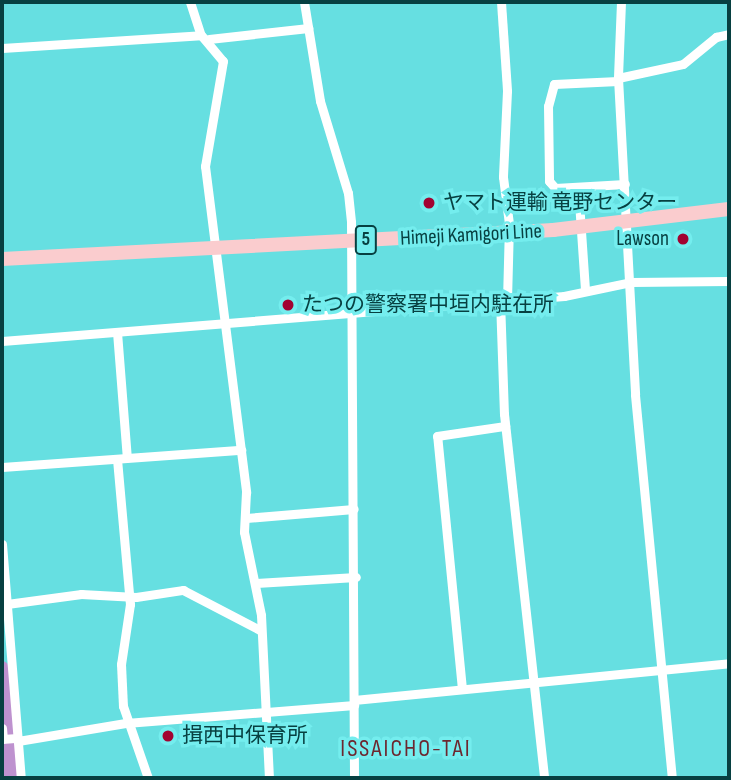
<!DOCTYPE html>
<html>
<head>
<meta charset="utf-8">
<style>
  body { margin:0 }
  #map { position:relative; width:731px; height:780px; overflow:hidden; background:#66dfe1; font-family:"Sofia Sans Condensed","Noto Sans JP",sans-serif }
  div>[style] { position:absolute }
  [style*='--x'] { left:calc(var(--x)*1px); top:calc(var(--y)*1px); width:calc(var(--w)*1px); rotate:calc(var(--a)*1deg) }
  .river>* { height:14px; margin:-7px; padding:0 7px; transform-origin:7px; border-radius:7px; background:#be92cf }
  .minor>* { height:9px; margin:-4.5px; padding:0 4.5px; transform-origin:4.5px; border-radius:4.5px; background:#fff }
  .primary>* { height:14px; margin:-7px; padding:0 7px; transform-origin:7px; border-radius:7px; background:#faccce }
  .dots>* { width:19px; height:19px; translate:-50% -50%; box-sizing:border-box; border:4px solid #74edee; border-radius:50% }
  span { translate:-50% -50%; white-space:nowrap; text-align:center; line-height:1.15; -webkit-text-stroke:7px #74edee; paint-order:stroke }
  .shield-label span { padding:2px 5px; background:#74edee; border:2px solid; border-radius:5px; -webkit-text-stroke-width:0 }
  .shield-label { font-size:19px; color:#074041; font-weight:700 }
  .poi-label { font-size:21px; color:#074041 }
  .left { translate:0 -50%; text-align:left }
  .right { translate:-100% -50%; text-align:right }
  .street-label { font-size:21px; color:#074041 }
  .quarter-label { font-size:24px; color:#6d272f; letter-spacing:2px }
  .frame { position:absolute; inset:0; border:4px solid #074041; pointer-events:none }
</style>
</head>
<body>
<div id="map">
  <div class="river">
    <i style="--x:2;--y:668;--w:110;--a:85.3"></i>
  </div>
  <div class="minor">
    <i style="--x:190;--y:2;--w:35;--a:72"></i>
    <i style="--x:304;--y:2;--w:100;--a:80.8"></i>
    <i style="--x:320;--y:101;--w:96;--a:73.1"></i>
    <i style="--x:348;--y:193;--w:29;--a:84"></i>
    <i style="--x:351;--y:222;--w:556;--a:89.69"></i>
    <i style="--x:501;--y:2;--w:89;--a:86.1"></i>
    <i style="--x:507;--y:91;--w:86;--a:92.7"></i>
    <i style="--x:503;--y:177;--w:47;--a:82.7"></i>
    <i style="--x:509;--y:224;--w:75;--a:91.5"></i>
    <i style="--x:621;--y:2;--w:76;--a:92.3"></i>
    <i style="--x:618;--y:78;--w:317;--a:86.9"></i>
    <i style="--x:635;--y:395;--w:385;--a:84.5"></i>
    <i style="--x:209;--y:39;--w:100;--a:-6.3"></i>
    <i style="--x:2;--y:48;--w:199;--a:-3.7"></i>
    <i style="--x:201;--y:35;--w:34;--a:50"></i>
    <i style="--x:223;--y:61;--w:107;--a:99.7"></i>
    <i style="--x:205;--y:166;--w:329;--a:82.8"></i>
    <i style="--x:246;--y:492;--w:40;--a:92.9"></i>
    <i style="--x:244;--y:532;--w:85;--a:78.4"></i>
    <i style="--x:261;--y:615;--w:163;--a:87.2"></i>
    <i style="--x:618;--y:78;--w:66;--a:-12.2"></i>
    <i style="--x:683;--y:64;--w:43;--a:-39.3"></i>
    <i style="--x:716;--y:37;--w:13;--a:-13"></i>
    <i style="--x:618;--y:81;--w:64;--a:177.3"></i>
    <i style="--x:554;--y:84;--w:23;--a:105"></i>
    <i style="--x:548;--y:106;--w:75;--a:89.2"></i>
    <i style="--x:549;--y:181;--w:9;--a:49"></i>
    <i style="--x:555;--y:188;--w:70;--a:-3.3"></i>
    <i style="--x:578;--y:187;--w:104;--a:86.1"></i>
    <i style="--x:500;--y:300;--w:114;--a:88"></i>
    <i style="--x:504;--y:414;--w:366;--a:83.7"></i>
    <i style="--x:117;--y:332;--w:126;--a:85.5"></i>
    <i style="--x:2;--y:341;--w:564;--a:-4.58"></i>
    <i style="--x:564;--y:296;--w:68;--a:-11.8"></i>
    <i style="--x:631;--y:282;--w:98;--a:-0.6"></i>
    <i style="--x:117;--y:459;--w:146;--a:84.9"></i>
    <i style="--x:130;--y:604;--w:61;--a:98.5"></i>
    <i style="--x:121;--y:664;--w:42;--a:87.3"></i>
    <i style="--x:123;--y:706;--w:76;--a:70.9"></i>
    <i style="--x:2;--y:467;--w:240;--a:-4.1"></i>
    <i style="--x:246;--y:518;--w:108;--a:-4.8"></i>
    <i style="--x:2;--y:544;--w:235;--a:85.4"></i>
    <i style="--x:256;--y:583;--w:100;--a:-3.4"></i>
    <i style="--x:7;--y:604;--w:75;--a:-7.7"></i>
    <i style="--x:81;--y:594;--w:55;--a:3.1"></i>
    <i style="--x:136;--y:597;--w:48;--a:-8.5"></i>
    <i style="--x:183;--y:590;--w:87;--a:27.5"></i>
    <i style="--x:462;--y:689;--w:254;--a:-95.6"></i>
    <i style="--x:437;--y:436;--w:69;--a:-8.4"></i>
    <i style="--x:354;--y:700;--w:377;--a:-5.6"></i>
    <i style="--x:2;--y:728;--w:11;--a:85"></i>
    <i style="--x:2;--y:739;--w:16;--a:-4"></i>
    <i style="--x:18;--y:741;--w:109;--a:-9.5"></i>
    <i style="--x:126;--y:723;--w:229;--a:-4.5"></i>
  </div>
  <div class="primary">
    <i style="--x:2;--y:259;--w:552;--a:-3.01"></i>
    <i style="--x:553;--y:230;--w:177;--a:-6.8"></i>
  </div>
  <div class="dots">
    <i style="left:429px;top:203px;background:#a20331"></i>
    <i style="left:683px;top:239px;background:#a20331"></i>
    <i style="left:288px;top:305px;background:#a20331"></i>
    <i style="left:168px;top:736px;background:#a20331"></i>
  </div>
  <div class="shield-label">
    <span style="left:366px;top:240px">5</span>
  </div>
  <div class="poi-label">
    <span class="left" style="left:443px;top:203px">ヤマト運輸 竜野センター</span>
    <span class="right" style="left:669px;top:239px">Lawson</span>
    <span class="left" style="left:302px;top:305px">たつの警察署中垣内駐在所</span>
    <span class="left" style="left:182px;top:736px">揖西中保育所</span>
  </div>
  <div class="street-label">
    <span style="left:471px;top:235px;rotate:-3deg">Himeji Kamigori Line</span>
  </div>
  <div class="quarter-label">
    <span style="left:406px;top:749px">ISSAICHO-TAI</span>
  </div>
  <div class="frame"></div>
</div>
</body>
</html>
